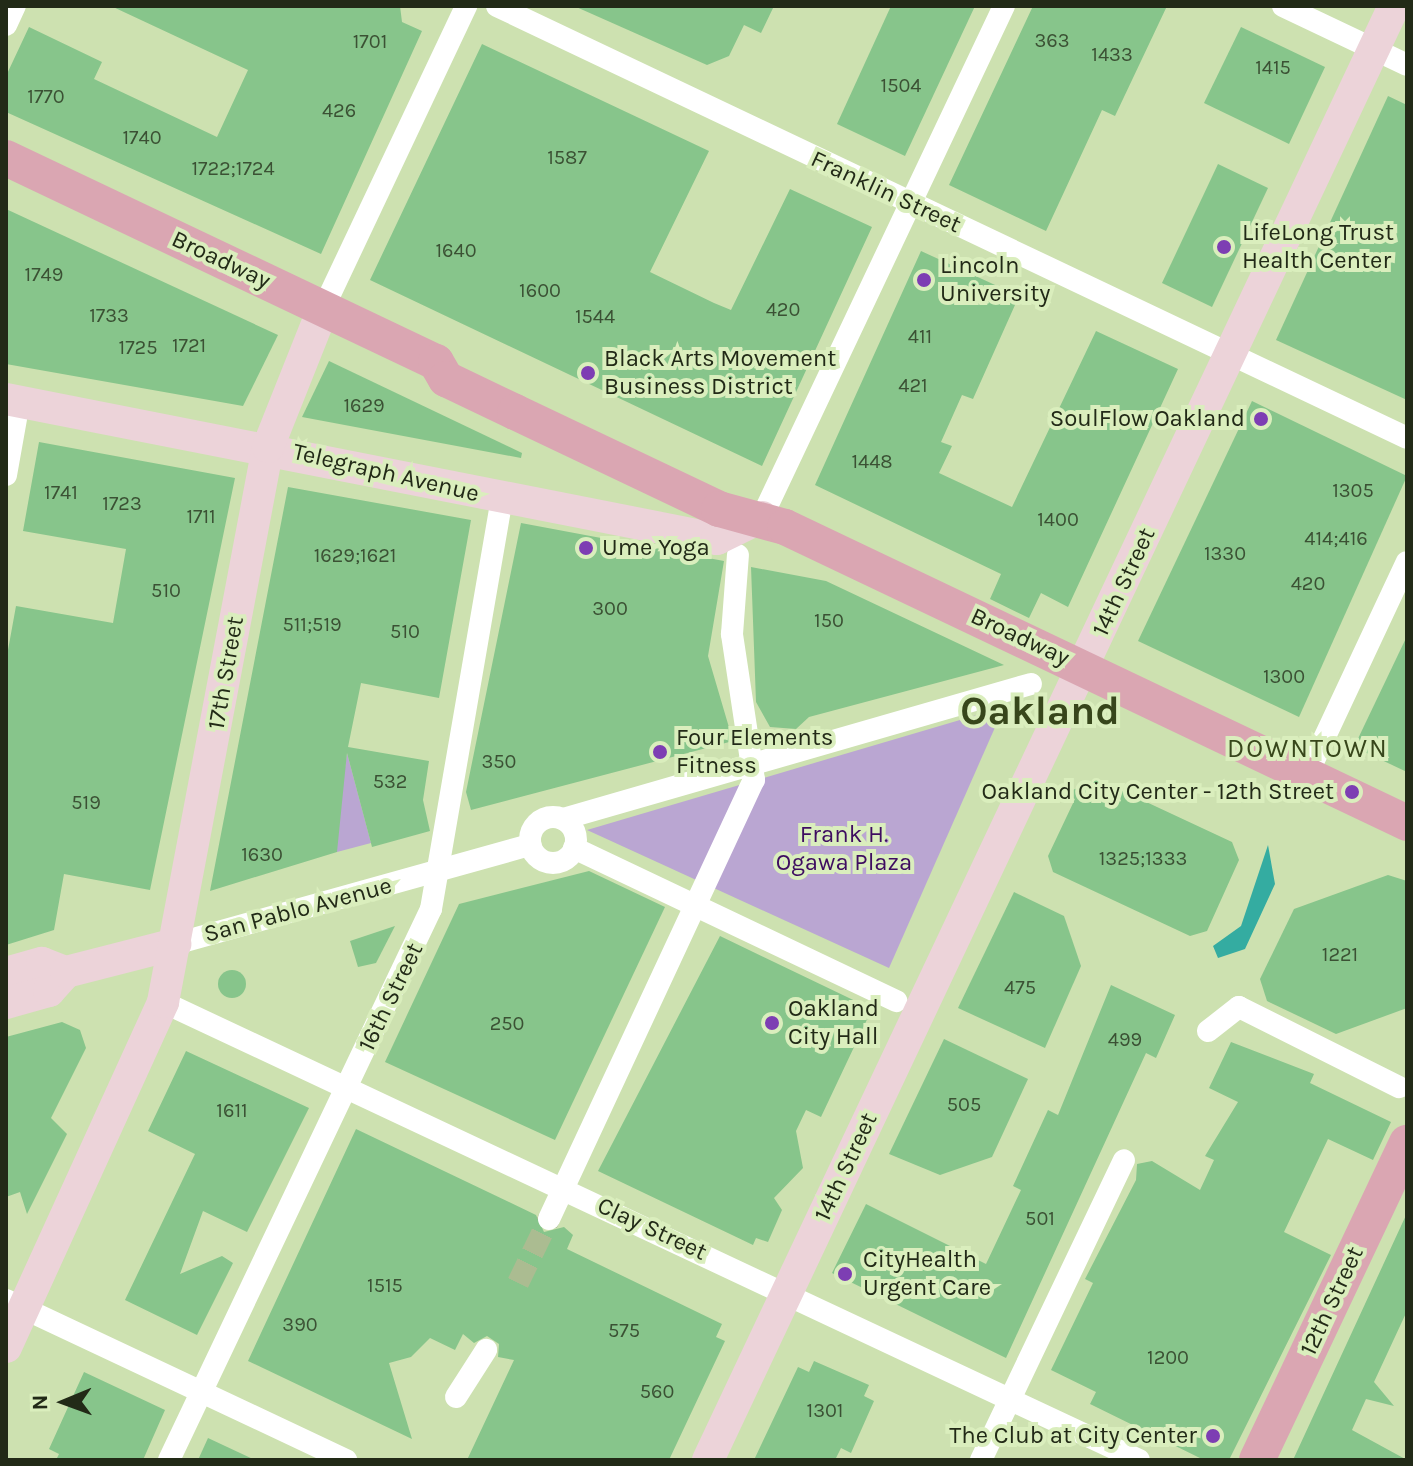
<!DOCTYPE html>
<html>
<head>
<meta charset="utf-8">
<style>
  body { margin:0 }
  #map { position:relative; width:1413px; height:1466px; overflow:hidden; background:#cde1b0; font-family:Karla,sans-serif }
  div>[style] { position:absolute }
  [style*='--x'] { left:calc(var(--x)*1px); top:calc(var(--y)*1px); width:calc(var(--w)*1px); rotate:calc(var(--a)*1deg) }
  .green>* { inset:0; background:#baa6d2 }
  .water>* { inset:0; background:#34aca1 }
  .building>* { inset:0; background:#87c58b }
  .round { border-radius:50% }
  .street-tunnel>* { height:22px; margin-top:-11px; transform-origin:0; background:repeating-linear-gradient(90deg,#abbc91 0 22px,transparent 0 33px) }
  .street>* { height:22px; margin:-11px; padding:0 11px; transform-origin:11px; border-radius:11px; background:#fff }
  .street>.ring { margin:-11px; padding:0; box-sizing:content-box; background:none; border:22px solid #fff; border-radius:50% }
  .secondary>* { height:32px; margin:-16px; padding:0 16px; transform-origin:16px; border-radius:16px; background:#ecd3d9 }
  .primary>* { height:36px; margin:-18px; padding:0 18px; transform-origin:18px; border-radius:18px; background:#daa6b2 }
  .dots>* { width:22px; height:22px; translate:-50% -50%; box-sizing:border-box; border:4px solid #daeebd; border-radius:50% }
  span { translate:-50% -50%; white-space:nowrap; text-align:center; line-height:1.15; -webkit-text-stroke:8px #daeebd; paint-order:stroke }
  .number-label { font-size:20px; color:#3b5134 }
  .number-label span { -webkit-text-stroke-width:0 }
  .street-label { font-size:24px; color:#222a17 }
  .poi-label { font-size:24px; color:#222a17 }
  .left { translate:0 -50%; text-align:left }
  .right { translate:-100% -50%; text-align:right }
  .park-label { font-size:24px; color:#3e0d60 }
  .neighbourhood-label { font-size:26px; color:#37461b; letter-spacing:2px }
  .town-label { font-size:40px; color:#37461b; font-weight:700 }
  .frame { position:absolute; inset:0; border:8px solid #222a17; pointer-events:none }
  .north { position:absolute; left:24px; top:1362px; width:80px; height:80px; -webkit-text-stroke:6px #daeebd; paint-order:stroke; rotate:269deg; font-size:22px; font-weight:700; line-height:32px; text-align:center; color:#222a17 }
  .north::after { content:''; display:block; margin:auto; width:28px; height:36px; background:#222a17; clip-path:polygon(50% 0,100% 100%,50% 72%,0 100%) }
</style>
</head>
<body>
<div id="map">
  <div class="green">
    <i style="clip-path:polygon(1004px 707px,889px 968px,587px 830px)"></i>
    <i style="clip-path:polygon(347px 753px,371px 843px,337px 852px,335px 841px)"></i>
  </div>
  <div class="water">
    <i style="clip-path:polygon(1268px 845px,1275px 884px,1245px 949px,1218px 958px,1213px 946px,1241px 926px)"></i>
  </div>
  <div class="building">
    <i style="clip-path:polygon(111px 6px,400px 6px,402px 22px,422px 31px,321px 254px,6px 112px,6px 76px,29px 27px,102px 62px,94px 79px,217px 137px,248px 70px)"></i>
    <i style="clip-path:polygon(574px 6px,774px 6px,761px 33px,744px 25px,729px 56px,707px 65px)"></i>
    <i style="clip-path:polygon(891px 6px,975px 6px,905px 156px,837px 124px)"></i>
    <i style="clip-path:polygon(1033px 6px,1167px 6px,1115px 116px,1102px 110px,1046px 231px,949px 185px)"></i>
    <i style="clip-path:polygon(1241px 27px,1325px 67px,1289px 144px,1204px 103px)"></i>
    <i style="clip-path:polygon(482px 44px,709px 151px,650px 272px,714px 303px,731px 310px,790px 189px,872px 227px,762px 466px,370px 280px)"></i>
    <i style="clip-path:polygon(1388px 96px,1407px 105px,1407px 400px,1276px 340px)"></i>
    <i style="clip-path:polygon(1218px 164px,1268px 188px,1212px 307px,1162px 283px)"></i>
    <i style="clip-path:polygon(6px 209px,278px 335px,243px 406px,6px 364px)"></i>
    <i style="clip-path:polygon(921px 251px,1019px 296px,973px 399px,962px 395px,941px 442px,952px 446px,939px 473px,1012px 507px,1096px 331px,1178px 369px,1068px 607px,1041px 593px,1029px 618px,990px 599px,1001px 574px,815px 485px)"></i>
    <i style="clip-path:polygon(329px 361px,522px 453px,521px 458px,302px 417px)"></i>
    <i style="clip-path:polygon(1252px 401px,1407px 476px,1299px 717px,1138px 641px)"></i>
    <i style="clip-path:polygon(39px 442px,235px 478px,150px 890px,64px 874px,54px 930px,6px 945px,6px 661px,16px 606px,113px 623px,126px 549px,23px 531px)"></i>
    <i style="clip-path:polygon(288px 487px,471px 520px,439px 698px,361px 683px,348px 747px,429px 761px,423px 800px,430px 831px,372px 847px,347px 753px,337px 852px,210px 891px)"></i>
    <i style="clip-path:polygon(521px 523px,724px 561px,708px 656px,733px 741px,471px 810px,466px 792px)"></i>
    <i style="clip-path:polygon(751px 567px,826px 581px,1004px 665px,809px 717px,796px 729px,770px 727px,756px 702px)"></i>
    <i style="clip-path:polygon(1407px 636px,1407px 772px,1354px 747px)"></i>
    <i style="clip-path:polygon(1097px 779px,1232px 842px,1239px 860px,1207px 931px,1190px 936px,1053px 872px,1048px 856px,1075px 799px,1064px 794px)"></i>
    <i style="clip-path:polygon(589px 871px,665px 907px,555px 1140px,385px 1062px,459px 904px)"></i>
    <i style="clip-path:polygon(1388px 875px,1407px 881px,1407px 1008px,1336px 1034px,1267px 1001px,1260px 979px,1294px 909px)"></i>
    <i style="clip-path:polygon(1014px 892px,1064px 916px,1081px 966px,1045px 1048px,958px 1008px)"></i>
    <i style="clip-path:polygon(395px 926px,376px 963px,358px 967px,350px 941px)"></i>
    <i style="clip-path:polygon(720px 936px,872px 1009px,821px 1117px,806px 1110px,796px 1131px,803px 1168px,774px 1198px,782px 1210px,768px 1242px,756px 1238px,753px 1245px,598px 1171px)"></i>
    <i class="round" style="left:218px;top:970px;width:28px;height:28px"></i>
    <i style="clip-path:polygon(1111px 985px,1175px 1015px,1156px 1058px,1146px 1053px,1006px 1358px,832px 1273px,866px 1204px,986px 1264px,1021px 1190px,1013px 1186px,1048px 1110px,1058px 1115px)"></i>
    <i style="clip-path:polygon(62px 1022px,80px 1030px,86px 1048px,51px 1118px,67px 1134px,27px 1214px,20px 1192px,6px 1197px,6px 1037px)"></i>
    <i style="clip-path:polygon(944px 1039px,1028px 1079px,992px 1157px,940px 1175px,889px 1154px)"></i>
    <i style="clip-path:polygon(1231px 1042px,1314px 1074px,1310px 1083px,1391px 1122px,1373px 1160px,1328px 1139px,1284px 1232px,1331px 1255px,1229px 1460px,1204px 1460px,1090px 1404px,1096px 1392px,1051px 1370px,1093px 1283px,1085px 1279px,1136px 1180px,1137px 1164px,1152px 1161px,1200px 1190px,1214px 1160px,1205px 1156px,1238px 1102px,1209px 1088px)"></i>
    <i style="clip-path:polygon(186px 1051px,309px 1108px,247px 1232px,203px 1211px,180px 1274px,222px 1256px,233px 1263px,197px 1335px,125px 1300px,195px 1154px,148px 1131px)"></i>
    <i style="clip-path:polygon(356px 1129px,536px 1215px,544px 1232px,564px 1227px,573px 1235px,567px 1249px,722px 1324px,716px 1337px,725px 1341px,669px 1460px,467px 1460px,514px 1360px,498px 1357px,499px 1344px,487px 1336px,474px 1343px,463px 1334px,455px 1350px,430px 1338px,411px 1357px,389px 1363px,412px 1439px,248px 1361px)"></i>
    <i style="clip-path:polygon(1407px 1213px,1407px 1311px,1374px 1382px,1394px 1406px,1366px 1399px,1352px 1430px,1407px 1460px,1293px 1460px)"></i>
    <i style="clip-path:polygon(814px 1361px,869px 1385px,864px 1396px,874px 1401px,851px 1453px,841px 1448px,835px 1460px,754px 1460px,798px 1367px,809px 1372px)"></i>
    <i style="clip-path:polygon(84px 1372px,165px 1410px,143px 1460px,56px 1460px,59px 1454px,49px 1449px)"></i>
    <i style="clip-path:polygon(208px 1438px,255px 1460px,198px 1460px)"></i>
  </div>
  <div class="street-tunnel">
    <i style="--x:518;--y:1283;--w:71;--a:-64.2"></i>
  </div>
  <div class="street">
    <i style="--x:497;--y:6;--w:1007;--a:25.39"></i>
    <i style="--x:1283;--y:6;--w:137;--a:25.4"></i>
    <i style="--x:6;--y:25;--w:21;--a:-65"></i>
    <i style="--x:323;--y:309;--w:335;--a:-64.7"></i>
    <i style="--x:6;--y:475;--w:74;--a:-79.9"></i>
    <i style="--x:762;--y:517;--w:565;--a:-64.66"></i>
    <i style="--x:1307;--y:775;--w:235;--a:-64.9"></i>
    <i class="ring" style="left:530px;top:817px;width:24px;height:24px"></i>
    <i style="--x:563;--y:819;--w:487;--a:-16.1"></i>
    <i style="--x:574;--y:848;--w:357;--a:25.4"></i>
    <i style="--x:175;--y:944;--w:369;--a:-15.6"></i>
    <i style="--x:163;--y:1002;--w:1078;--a:25.14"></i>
    <i style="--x:1208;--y:1031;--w:39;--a:-38"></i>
    <i style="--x:1239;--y:1007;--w:179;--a:26.6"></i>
    <i style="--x:549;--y:1219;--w:485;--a:-65"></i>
    <i style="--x:754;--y:780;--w:148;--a:-98.6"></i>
    <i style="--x:732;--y:634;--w:79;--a:-85.7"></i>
    <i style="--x:6;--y:1300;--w:376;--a:25.2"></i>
    <i style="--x:456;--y:1397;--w:56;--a:-57.4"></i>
    <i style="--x:169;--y:1460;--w:610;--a:-64.57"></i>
    <i style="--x:431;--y:909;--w:415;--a:-80.2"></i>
    <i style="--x:981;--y:1460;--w:332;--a:-64.5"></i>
  </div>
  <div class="secondary">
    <i style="--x:6;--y:399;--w:725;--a:11.14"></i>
    <i style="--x:717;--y:539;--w:50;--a:-26.1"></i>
    <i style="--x:6;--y:973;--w:37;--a:-16"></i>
    <i style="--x:42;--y:963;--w:26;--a:21"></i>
    <i style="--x:6;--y:1003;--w:45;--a:-15.6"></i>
    <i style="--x:49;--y:991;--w:25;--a:-48"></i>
    <i style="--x:66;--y:972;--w:113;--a:-14.4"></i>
    <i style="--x:6;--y:1347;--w:379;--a:-65.5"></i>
    <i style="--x:163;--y:1002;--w:565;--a:-79.29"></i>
    <i style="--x:268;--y:447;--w:149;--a:-68.3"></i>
    <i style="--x:708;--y:1460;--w:1608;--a:-64.74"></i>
  </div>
  <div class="primary">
    <i style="--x:6;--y:158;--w:476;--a:25.4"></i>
    <i style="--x:436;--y:362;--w:20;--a:60"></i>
    <i style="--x:446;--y:379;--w:76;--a:25.6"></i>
    <i style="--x:515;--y:412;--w:226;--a:25.4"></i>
    <i style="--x:719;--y:509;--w:68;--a:15.3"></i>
    <i style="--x:785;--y:527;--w:689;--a:25.45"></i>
    <i style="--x:1257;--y:1460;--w:351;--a:-64.7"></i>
  </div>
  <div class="dots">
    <i style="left:1224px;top:247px;background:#7d3eb3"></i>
    <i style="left:924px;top:280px;background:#7d3eb3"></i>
    <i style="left:588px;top:373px;background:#7d3eb3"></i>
    <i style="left:1261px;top:419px;background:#7d3eb3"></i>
    <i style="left:586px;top:548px;background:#7d3eb3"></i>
    <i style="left:660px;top:752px;background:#7d3eb3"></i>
    <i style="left:1352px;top:792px;background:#7d3eb3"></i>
    <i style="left:772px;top:1023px;background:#7d3eb3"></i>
    <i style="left:845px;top:1274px;background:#7d3eb3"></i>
    <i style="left:1213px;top:1436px;background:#7d3eb3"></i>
  </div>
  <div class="number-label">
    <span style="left:1052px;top:40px">363</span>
    <span style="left:370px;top:41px">1701</span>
    <span style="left:1112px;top:54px">1433</span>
    <span style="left:1273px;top:67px">1415</span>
    <span style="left:901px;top:85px">1504</span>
    <span style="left:46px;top:96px">1770</span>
    <span style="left:339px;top:110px">426</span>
    <span style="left:142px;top:137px">1740</span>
    <span style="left:567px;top:157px">1587</span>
    <span style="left:233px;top:168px">1722;1724</span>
    <span style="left:456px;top:250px">1640</span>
    <span style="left:44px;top:274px">1749</span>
    <span style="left:540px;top:290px">1600</span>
    <span style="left:783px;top:309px">420</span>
    <span style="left:109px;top:315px">1733</span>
    <span style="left:595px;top:316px">1544</span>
    <span style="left:920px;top:336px">411</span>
    <span style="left:189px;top:345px">1721</span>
    <span style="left:138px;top:347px">1725</span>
    <span style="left:913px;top:385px">421</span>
    <span style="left:364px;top:405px">1629</span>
    <span style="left:872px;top:461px">1448</span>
    <span style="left:1353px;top:490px">1305</span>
    <span style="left:61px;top:492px">1741</span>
    <span style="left:122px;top:503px">1723</span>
    <span style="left:201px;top:516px">1711</span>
    <span style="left:1058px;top:519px">1400</span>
    <span style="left:1336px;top:538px">414;416</span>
    <span style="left:1225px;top:553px">1330</span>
    <span style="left:355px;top:555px">1629;1621</span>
    <span style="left:1308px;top:583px">420</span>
    <span style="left:166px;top:590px">510</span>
    <span style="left:610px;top:608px">300</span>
    <span style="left:829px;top:620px">150</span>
    <span style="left:312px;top:624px">511;519</span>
    <span style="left:405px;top:631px">510</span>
    <span style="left:1284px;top:676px">1300</span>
    <span style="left:499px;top:761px">350</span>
    <span style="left:390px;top:781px">532</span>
    <span style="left:86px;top:802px">519</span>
    <span style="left:262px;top:854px">1630</span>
    <span style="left:1143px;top:858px">1325;1333</span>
    <span style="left:1340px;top:954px">1221</span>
    <span style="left:1020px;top:987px">475</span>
    <span style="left:507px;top:1023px">250</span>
    <span style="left:1125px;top:1039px">499</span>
    <span style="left:964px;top:1104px">505</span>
    <span style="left:232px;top:1110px">1611</span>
    <span style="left:1040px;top:1218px">501</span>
    <span style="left:385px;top:1285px">1515</span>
    <span style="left:300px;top:1324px">390</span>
    <span style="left:624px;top:1330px">575</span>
    <span style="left:1168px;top:1357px">1200</span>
    <span style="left:657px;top:1391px">560</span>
    <span style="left:825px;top:1410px">1301</span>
  </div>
  <div class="street-label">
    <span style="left:886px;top:192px;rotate:25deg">Franklin Street</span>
    <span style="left:221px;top:260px;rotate:25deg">Broadway</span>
    <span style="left:386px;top:473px;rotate:13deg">Telegraph Avenue</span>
    <span style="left:1124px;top:582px;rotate:-65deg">14th Street</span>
    <span style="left:1020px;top:637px;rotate:25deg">Broadway</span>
    <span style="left:226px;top:673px;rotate:-80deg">17th Street</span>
    <span style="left:298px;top:910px;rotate:-15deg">San Pablo Avenue</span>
    <span style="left:391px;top:997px;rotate:-64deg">16th Street</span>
    <span style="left:846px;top:1167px;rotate:-65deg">14th Street</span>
    <span style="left:652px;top:1229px;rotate:25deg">Clay Street</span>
    <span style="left:1332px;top:1301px;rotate:-65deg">12th Street</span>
  </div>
  <div class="poi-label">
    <span class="left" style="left:1242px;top:247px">LifeLong Trust<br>Health Center</span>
    <span class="left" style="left:940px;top:280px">Lincoln<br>University</span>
    <span class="left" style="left:604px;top:373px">Black Arts Movement<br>Business District</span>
    <span class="right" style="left:1245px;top:419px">SoulFlow Oakland</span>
    <span class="left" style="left:602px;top:548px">Ume Yoga</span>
    <span class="left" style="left:676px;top:752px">Four Elements<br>Fitness</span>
    <span class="right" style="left:1334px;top:792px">Oakland City Center - 12th Street</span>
    <span class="left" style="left:788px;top:1023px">Oakland<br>City Hall</span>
    <span class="left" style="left:863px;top:1274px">CityHealth<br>Urgent Care</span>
    <span class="right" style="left:1197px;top:1436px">The Club at City Center</span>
  </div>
  <div class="park-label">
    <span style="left:844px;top:849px">Frank H.<br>Ogawa Plaza</span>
  </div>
  <div class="neighbourhood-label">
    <span style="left:1308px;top:749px">DOWNTOWN</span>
  </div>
  <div class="town-label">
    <span style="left:1040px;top:711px">Oakland</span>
  </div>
  <div class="frame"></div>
  <div class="north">N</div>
</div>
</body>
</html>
